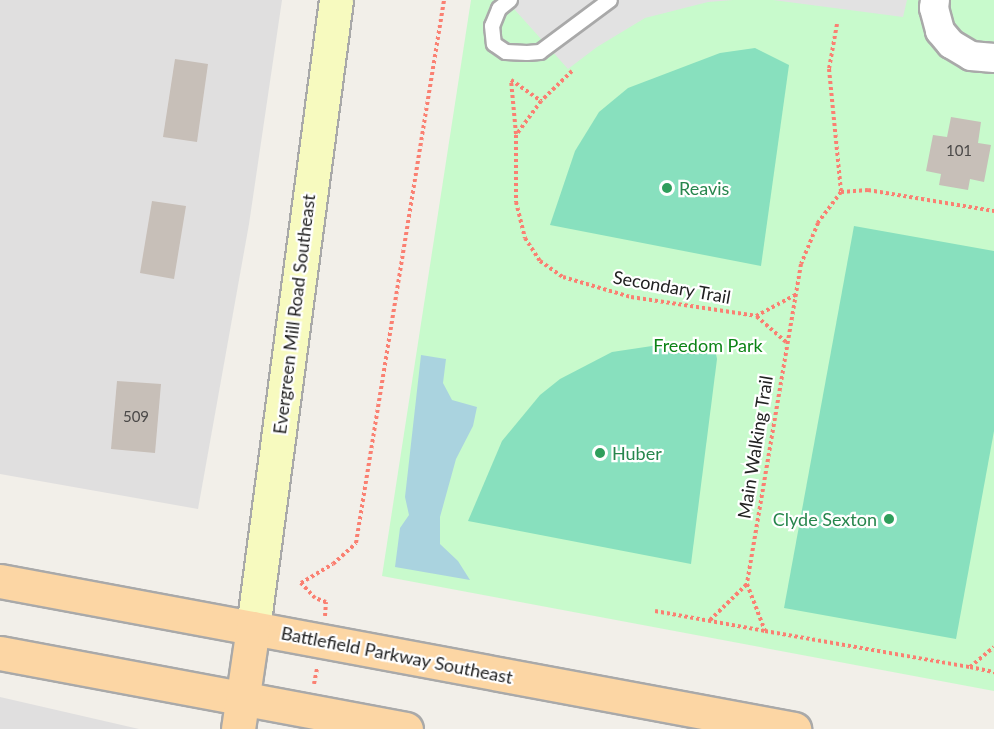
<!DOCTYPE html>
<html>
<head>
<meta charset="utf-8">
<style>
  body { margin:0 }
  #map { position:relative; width:994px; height:729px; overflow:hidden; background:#f2efe9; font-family:Lato,sans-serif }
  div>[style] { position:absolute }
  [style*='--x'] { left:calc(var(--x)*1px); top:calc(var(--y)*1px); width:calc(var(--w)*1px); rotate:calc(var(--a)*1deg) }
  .residential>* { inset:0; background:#e0dfdf }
  .park>* { inset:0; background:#c8facc }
  .pitch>* { inset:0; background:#88e0be }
  .parking>* { inset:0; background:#e2e2e2 }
  .water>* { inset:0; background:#aad3df }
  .building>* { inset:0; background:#c7bfb8 }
  .path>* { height:4px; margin-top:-2px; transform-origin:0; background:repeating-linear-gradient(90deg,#fa8072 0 3px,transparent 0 6px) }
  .roads { filter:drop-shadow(2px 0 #a9a9a9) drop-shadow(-2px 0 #a9a9a9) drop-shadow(0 2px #a9a9a9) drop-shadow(0 -2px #a9a9a9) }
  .lane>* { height:14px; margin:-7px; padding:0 7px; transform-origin:7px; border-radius:7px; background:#fff }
  .street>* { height:28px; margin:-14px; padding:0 14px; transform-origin:14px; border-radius:14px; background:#fff }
  .secondary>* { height:33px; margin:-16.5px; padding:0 16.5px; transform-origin:16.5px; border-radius:16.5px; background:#f7fabf }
  .primary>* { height:33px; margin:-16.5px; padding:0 16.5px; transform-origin:16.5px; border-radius:16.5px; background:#fcd6a4 }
  .dots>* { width:16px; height:16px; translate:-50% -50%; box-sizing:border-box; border:3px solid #fff; border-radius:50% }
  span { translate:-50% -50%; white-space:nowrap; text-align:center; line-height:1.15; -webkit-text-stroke:4.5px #fff; paint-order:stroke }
  .number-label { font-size:15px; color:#4b4948 }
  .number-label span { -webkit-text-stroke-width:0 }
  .leisure-label { font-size:18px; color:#27864d }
  .left { translate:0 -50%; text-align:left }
  .right { translate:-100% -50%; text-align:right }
  .street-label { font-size:18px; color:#222 }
  .park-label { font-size:18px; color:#0c8416 }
</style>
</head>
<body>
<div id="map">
  <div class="residential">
    <i style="clip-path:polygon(0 0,282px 0,249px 224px,198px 509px,0 474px)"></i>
    <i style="clip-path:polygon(0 697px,139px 729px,0 729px)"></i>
  </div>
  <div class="park">
    <i style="clip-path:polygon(471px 0,994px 0,994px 691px,382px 576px)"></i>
  </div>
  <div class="pitch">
    <i style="clip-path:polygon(755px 48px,789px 65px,761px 266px,550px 225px,575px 151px,599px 112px,628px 88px,720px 53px)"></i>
    <i style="clip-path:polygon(854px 226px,994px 251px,994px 431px,956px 639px,784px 608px)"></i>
    <i style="clip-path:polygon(699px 342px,714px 344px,717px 359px,691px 564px,468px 521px,502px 441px,540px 395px,560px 379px,612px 352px,652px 346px)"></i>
  </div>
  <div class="parking">
    <i style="clip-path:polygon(506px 0,733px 0,708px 2px,645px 18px,597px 47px,568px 69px)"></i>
    <i style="clip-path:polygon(773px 0,907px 0,903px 17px)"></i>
  </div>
  <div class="water">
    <i style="clip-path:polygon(421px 355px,446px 359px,443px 383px,452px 400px,477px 407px,473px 426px,456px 459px,440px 517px,440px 544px,458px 561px,470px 580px,395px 567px,400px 528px,409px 515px,405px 497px)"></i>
  </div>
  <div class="building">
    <i style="clip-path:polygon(175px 59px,208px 64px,197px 142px,163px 137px)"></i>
    <i style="clip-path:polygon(951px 117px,981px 122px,978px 143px,991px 145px,984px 182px,970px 179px,968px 190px,939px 185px,941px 174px,926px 171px,933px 135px,947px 137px)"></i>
    <i style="clip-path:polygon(152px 201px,186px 206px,174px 279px,140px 273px)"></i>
    <i style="clip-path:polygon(117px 381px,161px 384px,155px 453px,111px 449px)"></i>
  </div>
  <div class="path">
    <i style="--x:837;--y:24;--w:46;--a:100.1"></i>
    <i style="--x:829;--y:69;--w:124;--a:84.4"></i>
    <i style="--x:572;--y:71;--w:43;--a:135.9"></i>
    <i style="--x:541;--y:101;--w:42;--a:126.3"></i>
    <i style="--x:516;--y:135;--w:67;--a:90"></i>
    <i style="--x:516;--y:202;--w:37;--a:76"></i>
    <i style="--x:525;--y:238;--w:27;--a:57"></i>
    <i style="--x:540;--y:261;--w:28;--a:35"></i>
    <i style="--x:563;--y:277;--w:71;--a:16.4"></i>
    <i style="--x:631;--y:297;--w:126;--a:8.6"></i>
    <i style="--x:516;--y:134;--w:54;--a:-95.3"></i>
    <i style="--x:511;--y:80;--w:37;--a:35"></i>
    <i style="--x:841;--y:192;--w:39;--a:127"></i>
    <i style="--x:818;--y:223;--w:44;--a:112.5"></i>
    <i style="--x:801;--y:264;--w:325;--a:99.6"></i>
    <i style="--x:747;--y:584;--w:50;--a:69"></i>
    <i style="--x:765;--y:631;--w:208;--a:10"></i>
    <i style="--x:970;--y:667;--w:31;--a:-40"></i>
    <i style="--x:841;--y:192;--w:27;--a:-4"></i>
    <i style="--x:868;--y:190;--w:128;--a:9.5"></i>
    <i style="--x:786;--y:342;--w:40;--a:-139"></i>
    <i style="--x:756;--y:316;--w:44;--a:-28.3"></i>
    <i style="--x:655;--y:611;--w:112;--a:10.3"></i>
    <i style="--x:325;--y:616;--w:14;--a:-86"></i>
    <i style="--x:326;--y:602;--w:12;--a:-160"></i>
    <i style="--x:315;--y:598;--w:21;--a:-133"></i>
    <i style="--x:301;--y:583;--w:37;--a:-31"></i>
    <i style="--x:333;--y:564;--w:31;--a:-42"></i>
    <i style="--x:356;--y:543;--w:550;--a:-80.79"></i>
    <i style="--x:710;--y:620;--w:52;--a:-44.2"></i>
    <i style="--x:970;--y:667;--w:25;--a:12"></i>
    <i style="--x:314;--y:684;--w:16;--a:-79"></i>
  </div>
  <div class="roads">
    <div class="lane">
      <i style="--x:510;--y:0;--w:14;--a:141"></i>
      <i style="--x:499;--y:9;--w:18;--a:112"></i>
      <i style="--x:492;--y:26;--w:18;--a:84"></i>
      <i style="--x:494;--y:44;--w:14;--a:34"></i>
      <i style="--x:506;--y:52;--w:21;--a:3"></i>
      <i style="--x:527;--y:53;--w:13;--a:-4"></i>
      <i style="--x:540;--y:52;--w:87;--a:-36.6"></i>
    </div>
    <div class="street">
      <i style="--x:935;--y:0;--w:8;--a:97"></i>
      <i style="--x:934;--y:8;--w:24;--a:75"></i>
      <i style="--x:940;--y:31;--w:17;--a:50"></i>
      <i style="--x:951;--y:44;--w:23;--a:31"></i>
      <i style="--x:971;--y:56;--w:23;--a:5"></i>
    </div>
    <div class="secondary">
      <i style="--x:253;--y:628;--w:633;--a:-82.47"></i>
    </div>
    <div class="primary">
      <i style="--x:0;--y:581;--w:808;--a:10.56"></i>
      <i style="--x:0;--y:653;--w:413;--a:10.6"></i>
      <i style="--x:238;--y:729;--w:102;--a:-81.6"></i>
    </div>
  </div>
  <div class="dots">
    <i style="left:667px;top:188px;background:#2e9e5b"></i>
    <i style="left:600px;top:453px;background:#2e9e5b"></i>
    <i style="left:889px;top:519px;background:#2e9e5b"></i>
  </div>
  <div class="number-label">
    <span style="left:959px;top:151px">101</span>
    <span style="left:136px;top:417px">509</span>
  </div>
  <div class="leisure-label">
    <span class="left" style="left:679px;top:188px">Reavis</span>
    <span class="left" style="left:612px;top:453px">Huber</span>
    <span class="right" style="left:877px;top:519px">Clyde Sexton</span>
  </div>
  <div class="street-label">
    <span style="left:672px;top:287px;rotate:10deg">Secondary Trail</span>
    <span style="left:294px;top:314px;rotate:-83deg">Evergreen Mill Road Southeast</span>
    <span style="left:755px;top:447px;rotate:-81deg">Main Walking Trail</span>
    <span style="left:397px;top:655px;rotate:11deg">Battlefield Parkway Southeast</span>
  </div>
  <div class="park-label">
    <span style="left:708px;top:345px">Freedom Park</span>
  </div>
</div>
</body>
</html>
